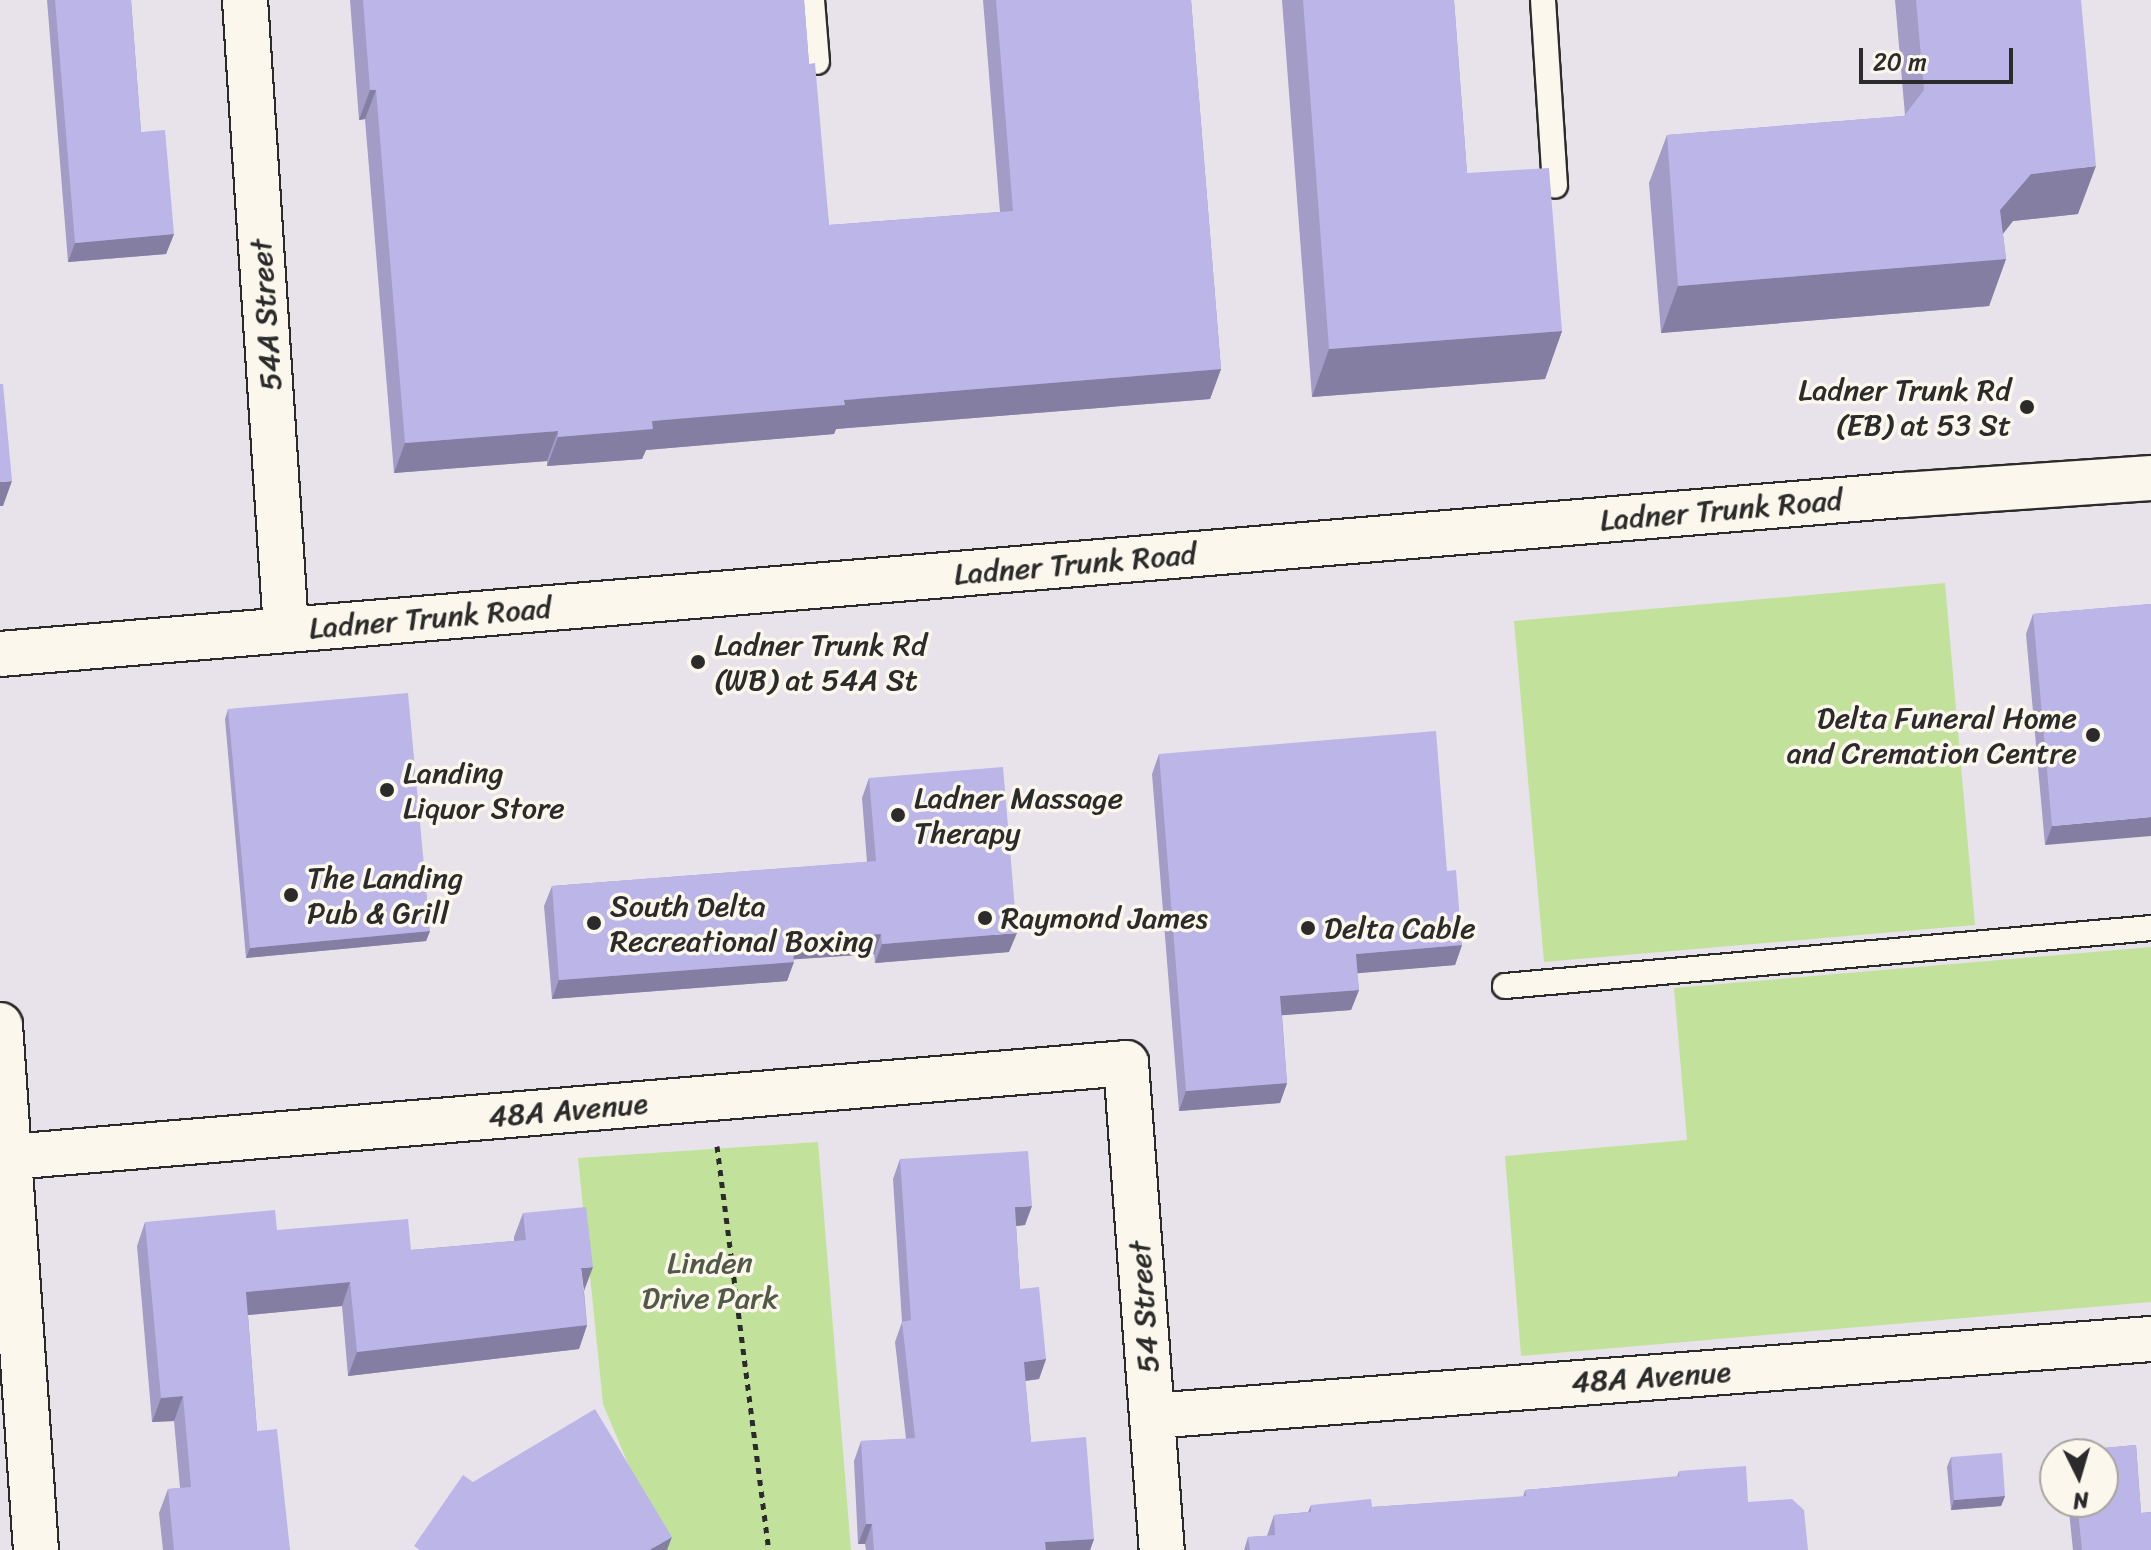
<!DOCTYPE html>
<html>
<head>
<meta charset="utf-8">
<style>
  body { margin:0 }
  #map { position:relative; width:2151px; height:1550px; overflow:hidden; background:#e8e3ea; font-family:Sriracha,sans-serif }
  div>[style] { position:absolute }
  [style*='--x'] { left:calc(var(--x)*1px); top:calc(var(--y)*1px); width:calc(var(--w)*1px); rotate:calc(var(--a)*1deg) }
  .green>* { inset:0; background:#c2e29b }
  .path>* { height:5px; margin-top:-2.5px; transform-origin:0; background:repeating-linear-gradient(90deg,#2b2b2b 0 6px,transparent 0 12px) }
  .roads { filter:drop-shadow(2px 0 #2b2b2b) drop-shadow(-2px 0 #2b2b2b) drop-shadow(0 2px #2b2b2b) drop-shadow(0 -2px #2b2b2b) }
  .service>* { height:24px; margin:-12px; padding:0 12px; transform-origin:12px; border-radius:12px; background:#fbf7ec }
  .minor>* { height:44px; margin:-22px; padding:0 22px; transform-origin:22px; border-radius:22px; background:#fbf7ec }
  .tertiary>* { height:44px; margin:-22px; padding:0 22px; transform-origin:22px; border-radius:22px; background:#fbf7ec }
  .secondary>* { height:44px; margin:-22px; padding:0 22px; transform-origin:22px; border-radius:22px; background:#fbf7ec }
  .wall>* { inset:0; background:#a29cc7 }
  .shaded-wall>* { inset:0; background:#847fa2 }
  .building>* { inset:0; background:#bcb5e7 }
  .dots>* { width:22px; height:22px; translate:-50% -50%; box-sizing:border-box; border:4px solid #fbf7ec; border-radius:50% }
  span { translate:-50% -50%; white-space:nowrap; text-align:center; line-height:1.15; -webkit-text-stroke:7px #fbf7ec; paint-order:stroke }
  .street-label { font-size:30px; color:#2b2b2b }
  .poi-label { font-size:30px; color:#2b2b2b }
  .right { translate:-100% -50%; text-align:right }
  .left { translate:0 -50%; text-align:left }
  .park-label { font-size:30px; color:#515947 }
  .north { position:absolute; left:2039px; top:1438px; width:80px; height:80px; box-sizing:border-box; background:#fbf7ec; border:2px solid #a8a59f; border-radius:50%; rotate:175deg; font-size:22px; font-weight:700; line-height:32px; text-align:center; color:#2b2b2b }
  .north::after { content:''; display:block; margin:auto; width:28px; height:36px; background:#2b2b2b; clip-path:polygon(50% 0,100% 100%,50% 72%,0 100%) }
  .scale { position:absolute; left:1859px; top:48px; width:154px; height:36px; box-sizing:border-box; border:4px solid #2b2b2b; border-top:0; padding-left:10px; font-size:24px; line-height:28px; white-space:nowrap; color:#2b2b2b; -webkit-text-stroke:6px #fbf7ec; paint-order:stroke }
</style>
</head>
<body>
<div id="map">
  <div class="green">
    <i style="clip-path:polygon(1945px 583px,1975px 925px,1544px 962px,1514px 621px)"></i>
    <i style="clip-path:polygon(2151px 947px,2151px 1302px,1521px 1356px,1505px 1156px,1687px 1140px,1674px 988px)"></i>
    <i style="clip-path:polygon(818px 1142px,851px 1550px,664px 1550px,603px 1404px,578px 1158px)"></i>
  </div>
  <div class="path">
    <i style="--x:717;--y:1146;--w:407;--a:82.7"></i>
  </div>
  <div class="roads">
    <div class="service">
      <i style="--x:812;--y:0;--w:62;--a:85.4"></i>
      <i style="--x:1543;--y:0;--w:186;--a:86.3"></i>
      <i style="--x:1505;--y:986;--w:649;--a:-5.13"></i>
    </div>
    <div class="minor">
      <i style="--x:245;--y:0;--w:630;--a:86.27"></i>
      <i style="--x:10;--y:1157;--w:1120;--a:-4.81"></i>
      <i style="--x:1126;--y:1063;--w:488;--a:85.8"></i>
      <i style="--x:1152;--y:1416;--w:1002;--a:-4.41"></i>
    </div>
    <div class="tertiary">
      <i style="--x:0;--y:1025;--w:526;--a:86.08"></i>
    </div>
    <div class="secondary">
      <i style="--x:0;--y:654;--w:1910;--a:-4.78"></i>
      <i style="--x:1903;--y:495;--w:249;--a:-3.9"></i>
    </div>
  </div>
  <div class="wall">
    <i style="clip-path:polygon(47px 0,131px 0,141px 132px,174px 234px,166px 254px,68px 262px)"></i>
    <i style="clip-path:polygon(350px 0,804px 0,809px 64px,829px 225px,1000px 212px,983px 0,1191px 0,1221px 369px,1210px 399px,836px 429px,834px 434px,646px 450px,642px 459px,547px 466px,547px 461px,394px 473px,365px 119px,359px 120px)"></i>
    <i style="clip-path:polygon(1282px 0,1454px 0,1467px 173px,1562px 331px,1545px 379px,1312px 397px)"></i>
    <i style="clip-path:polygon(1895px 0,2081px 0,2078px 214px,2013px 221px,2003px 234px,2006px 259px,1989px 306px,1661px 333px,1649px 183px,1667px 135px,1904px 116px,1905px 115px)"></i>
    <i style="clip-path:polygon(2151px 604px,2045px 845px,2026px 634px,2033px 614px)"></i>
    <i style="clip-path:polygon(228px 709px,430px 931px,426px 941px,246px 958px,225px 719px)"></i>
    <i style="clip-path:polygon(1159px 754px,1447px 871px,1462px 945px,1455px 965px,1357px 973px,1359px 990px,1351px 1010px,1282px 1015px,1287px 1083px,1280px 1103px,1179px 1111px,1152px 774px)"></i>
    <i style="clip-path:polygon(869px 778px,1009px 952px,875px 963px,874px 954px,794px 959px,787px 981px,552px 999px,544px 906px,552px 886px,867px 862px,862px 798px)"></i>
    <i style="clip-path:polygon(900px 1159px,1025px 1225px,1016px 1226px,1020px 1289px,1046px 1359px,1039px 1379px,1025px 1381px,1031px 1442px,1094px 1539px,1090px 1550px,866px 1550px,865px 1544px,858px 1544px,854px 1461px,861px 1441px,906px 1439px,895px 1342px,902px 1322px,893px 1179px)"></i>
    <i style="clip-path:polygon(523px 1213px,584px 1291px,587px 1325px,579px 1349px,348px 1376px,342px 1306px,248px 1315px,257px 1431px,290px 1550px,163px 1550px,159px 1513px,168px 1489px,180px 1488px,174px 1421px,152px 1422px,137px 1246px,145px 1222px,277px 1230px,411px 1250px,514px 1241px,514px 1237px)"></i>
    <i style="clip-path:polygon(2136px 1445px,2141px 1513px,2151px 1512px,2151px 1550px,2073px 1550px,2068px 1502px,2103px 1502px,2103px 1454px,2071px 1454px,2072px 1451px)"></i>
    <i style="clip-path:polygon(1951px 1457px,2005px 1496px,2001px 1506px,1951px 1510px,1947px 1467px)"></i>
    <i style="clip-path:polygon(1679px 1471px,1748px 1502px,1808px 1550px,1244px 1550px,1248px 1537px,1267px 1536px,1274px 1515px,1308px 1512px,1311px 1505px,1372px 1507px,1523px 1497px,1525px 1490px,1677px 1477px)"></i>
  </div>
  <div class="shaded-wall">
    <i style="clip-path:polygon(370px 90px,376px 90px,365px 119px,359px 120px)"></i>
    <i style="clip-path:polygon(2096px 166px,2078px 214px,2013px 221px,1983px 258px,2000px 210px,2031px 174px)"></i>
    <i style="clip-path:polygon(174px 234px,166px 254px,68px 262px,75px 243px)"></i>
    <i style="clip-path:polygon(2006px 259px,1989px 306px,1661px 333px,1678px 286px)"></i>
    <i style="clip-path:polygon(1562px 331px,1545px 379px,1312px 397px,1329px 349px)"></i>
    <i style="clip-path:polygon(1221px 369px,1210px 399px,836px 429px,834px 434px,646px 450px,642px 459px,547px 466px,558px 437px,652px 421px,844px 400px)"></i>
    <i style="clip-path:polygon(558px 431px,547px 461px,394px 473px,405px 443px)"></i>
    <i style="clip-path:polygon(12px 481px,3px 506px,0 506px,0 482px)"></i>
    <i style="clip-path:polygon(2151px 817px,2151px 836px,2045px 845px,2052px 826px)"></i>
    <i style="clip-path:polygon(430px 931px,426px 941px,246px 958px,250px 948px)"></i>
    <i style="clip-path:polygon(1017px 933px,1009px 952px,875px 963px,882px 944px)"></i>
    <i style="clip-path:polygon(881px 934px,874px 954px,785px 960px,792px 940px)"></i>
    <i style="clip-path:polygon(1462px 945px,1455px 965px,1349px 974px,1356px 954px)"></i>
    <i style="clip-path:polygon(794px 962px,787px 981px,552px 999px,559px 980px)"></i>
    <i style="clip-path:polygon(1359px 990px,1351px 1010px,1273px 1016px,1280px 996px)"></i>
    <i style="clip-path:polygon(1287px 1083px,1280px 1103px,1179px 1111px,1186px 1091px)"></i>
    <i style="clip-path:polygon(1032px 1206px,1025px 1225px,1007px 1227px,1015px 1207px)"></i>
    <i style="clip-path:polygon(593px 1267px,584px 1291px,581px 1268px)"></i>
    <i style="clip-path:polygon(350px 1282px,342px 1306px,237px 1316px,246px 1292px)"></i>
    <i style="clip-path:polygon(587px 1325px,579px 1349px,348px 1376px,357px 1352px)"></i>
    <i style="clip-path:polygon(1046px 1359px,1039px 1379px,1016px 1382px,1024px 1362px)"></i>
    <i style="clip-path:polygon(183px 1396px,174px 1421px,152px 1422px,161px 1398px)"></i>
    <i style="clip-path:polygon(2005px 1496px,2001px 1506px,1951px 1510px,1954px 1500px)"></i>
    <i style="clip-path:polygon(866px 1524px,872px 1524px,865px 1544px,858px 1544px)"></i>
    <i style="clip-path:polygon(672px 1537px,667px 1550px,649px 1550px)"></i>
    <i style="clip-path:polygon(1094px 1539px,1090px 1550px,1042px 1550px,1045px 1542px)"></i>
  </div>
  <div class="building">
    <i style="clip-path:polygon(55px 0,131px 0,141px 132px,165px 130px,174px 234px,75px 243px)"></i>
    <i style="clip-path:polygon(363px 0,804px 0,809px 64px,815px 63px,829px 225px,1013px 211px,996px 0,1191px 0,1221px 369px,844px 400px,845px 405px,652px 421px,653px 429px,558px 437px,558px 431px,405px 443px,376px 90px,370px 90px)"></i>
    <i style="clip-path:polygon(1303px 0,1454px 0,1467px 173px,1549px 168px,1562px 331px,1329px 349px)"></i>
    <i style="clip-path:polygon(1916px 0,2081px 0,2096px 166px,2031px 174px,2000px 210px,2006px 259px,1678px 286px,1667px 135px,1904px 116px,1924px 90px)"></i>
    <i style="clip-path:polygon(0 384px,3px 384px,12px 481px,0 482px)"></i>
    <i style="clip-path:polygon(2151px 604px,2151px 817px,2052px 826px,2033px 614px)"></i>
    <i style="clip-path:polygon(408px 693px,430px 931px,250px 948px,228px 709px)"></i>
    <i style="clip-path:polygon(1436px 731px,1447px 871px,1456px 870px,1462px 945px,1356px 954px,1359px 990px,1280px 996px,1287px 1083px,1186px 1091px,1159px 754px)"></i>
    <i style="clip-path:polygon(1003px 767px,1017px 933px,882px 944px,881px 934px,792px 940px,794px 962px,559px 980px,552px 886px,876px 861px,869px 778px)"></i>
    <i style="clip-path:polygon(1028px 1151px,1032px 1206px,1015px 1207px,1020px 1289px,1039px 1287px,1046px 1359px,1024px 1362px,1031px 1442px,1086px 1437px,1094px 1539px,1045px 1542px,1046px 1550px,874px 1550px,872px 1524px,866px 1524px,861px 1441px,915px 1438px,902px 1322px,911px 1320px,900px 1159px)"></i>
    <i style="clip-path:polygon(586px 1207px,593px 1267px,581px 1268px,587px 1325px,357px 1352px,350px 1282px,246px 1292px,257px 1431px,277px 1429px,290px 1550px,174px 1550px,168px 1489px,191px 1487px,183px 1396px,161px 1398px,145px 1222px,275px 1210px,277px 1230px,408px 1219px,411px 1250px,526px 1240px,523px 1213px)"></i>
    <i style="clip-path:polygon(595px 1409px,672px 1537px,649px 1550px,420px 1550px,414px 1546px,463px 1475px,473px 1482px)"></i>
    <i style="clip-path:polygon(2136px 1445px,2141px 1513px,2151px 1512px,2151px 1550px,2082px 1550px,2077px 1502px,2103px 1502px,2103px 1454px,2073px 1454px,2072px 1451px)"></i>
    <i style="clip-path:polygon(2002px 1453px,2005px 1496px,1954px 1500px,1951px 1457px)"></i>
    <i style="clip-path:polygon(1746px 1466px,1748px 1502px,1792px 1499px,1804px 1510px,1808px 1550px,1250px 1550px,1248px 1537px,1275px 1535px,1274px 1515px,1311px 1512px,1311px 1505px,1371px 1499px,1372px 1507px,1526px 1496px,1525px 1490px,1679px 1476px,1679px 1471px)"></i>
  </div>
  <div class="dots">
    <i style="left:2027px;top:407px;background:#2b2b2b"></i>
    <i style="left:698px;top:662px;background:#2b2b2b"></i>
    <i style="left:2093px;top:735px;background:#2b2b2b"></i>
    <i style="left:387px;top:790px;background:#2b2b2b"></i>
    <i style="left:898px;top:815px;background:#2b2b2b"></i>
    <i style="left:291px;top:895px;background:#2b2b2b"></i>
    <i style="left:985px;top:918px;background:#2b2b2b"></i>
    <i style="left:594px;top:923px;background:#2b2b2b"></i>
    <i style="left:1308px;top:928px;background:#2b2b2b"></i>
  </div>
  <div class="street-label">
    <span style="left:266px;top:315px;rotate:-94deg">54A Street</span>
    <span style="left:1721px;top:510px;rotate:-5deg">Ladner Trunk Road</span>
    <span style="left:1075px;top:564px;rotate:-5deg">Ladner Trunk Road</span>
    <span style="left:430px;top:618px;rotate:-5deg">Ladner Trunk Road</span>
    <span style="left:568px;top:1110px;rotate:-5deg">48A Avenue</span>
    <span style="left:1144px;top:1307px;rotate:-94deg">54 Street</span>
    <span style="left:1651px;top:1377px;rotate:-4deg">48A Avenue</span>
  </div>
  <div class="poi-label">
    <span class="right" style="left:2011px;top:407px">Ladner Trunk Rd<br>(EB) at 53 St</span>
    <span class="left" style="left:714px;top:662px">Ladner Trunk Rd<br>(WB) at 54A St</span>
    <span class="right" style="left:2077px;top:735px">Delta Funeral Home<br>and Cremation Centre</span>
    <span class="left" style="left:403px;top:790px">Landing<br>Liquor Store</span>
    <span class="left" style="left:914px;top:815px">Ladner Massage<br>Therapy</span>
    <span class="left" style="left:307px;top:895px">The Landing<br>Pub &amp; Grill</span>
    <span class="left" style="left:610px;top:923px">South Delta<br>Recreational Boxing</span>
    <span class="left" style="left:1001px;top:918px">Raymond James</span>
    <span class="left" style="left:1324px;top:928px">Delta Cable</span>
  </div>
  <div class="park-label">
    <span style="left:710px;top:1280px">Linden<br>Drive Park</span>
  </div>
  <div class="north">N</div>
  <div class="scale">20 m</div>
</div>
</body>
</html>
